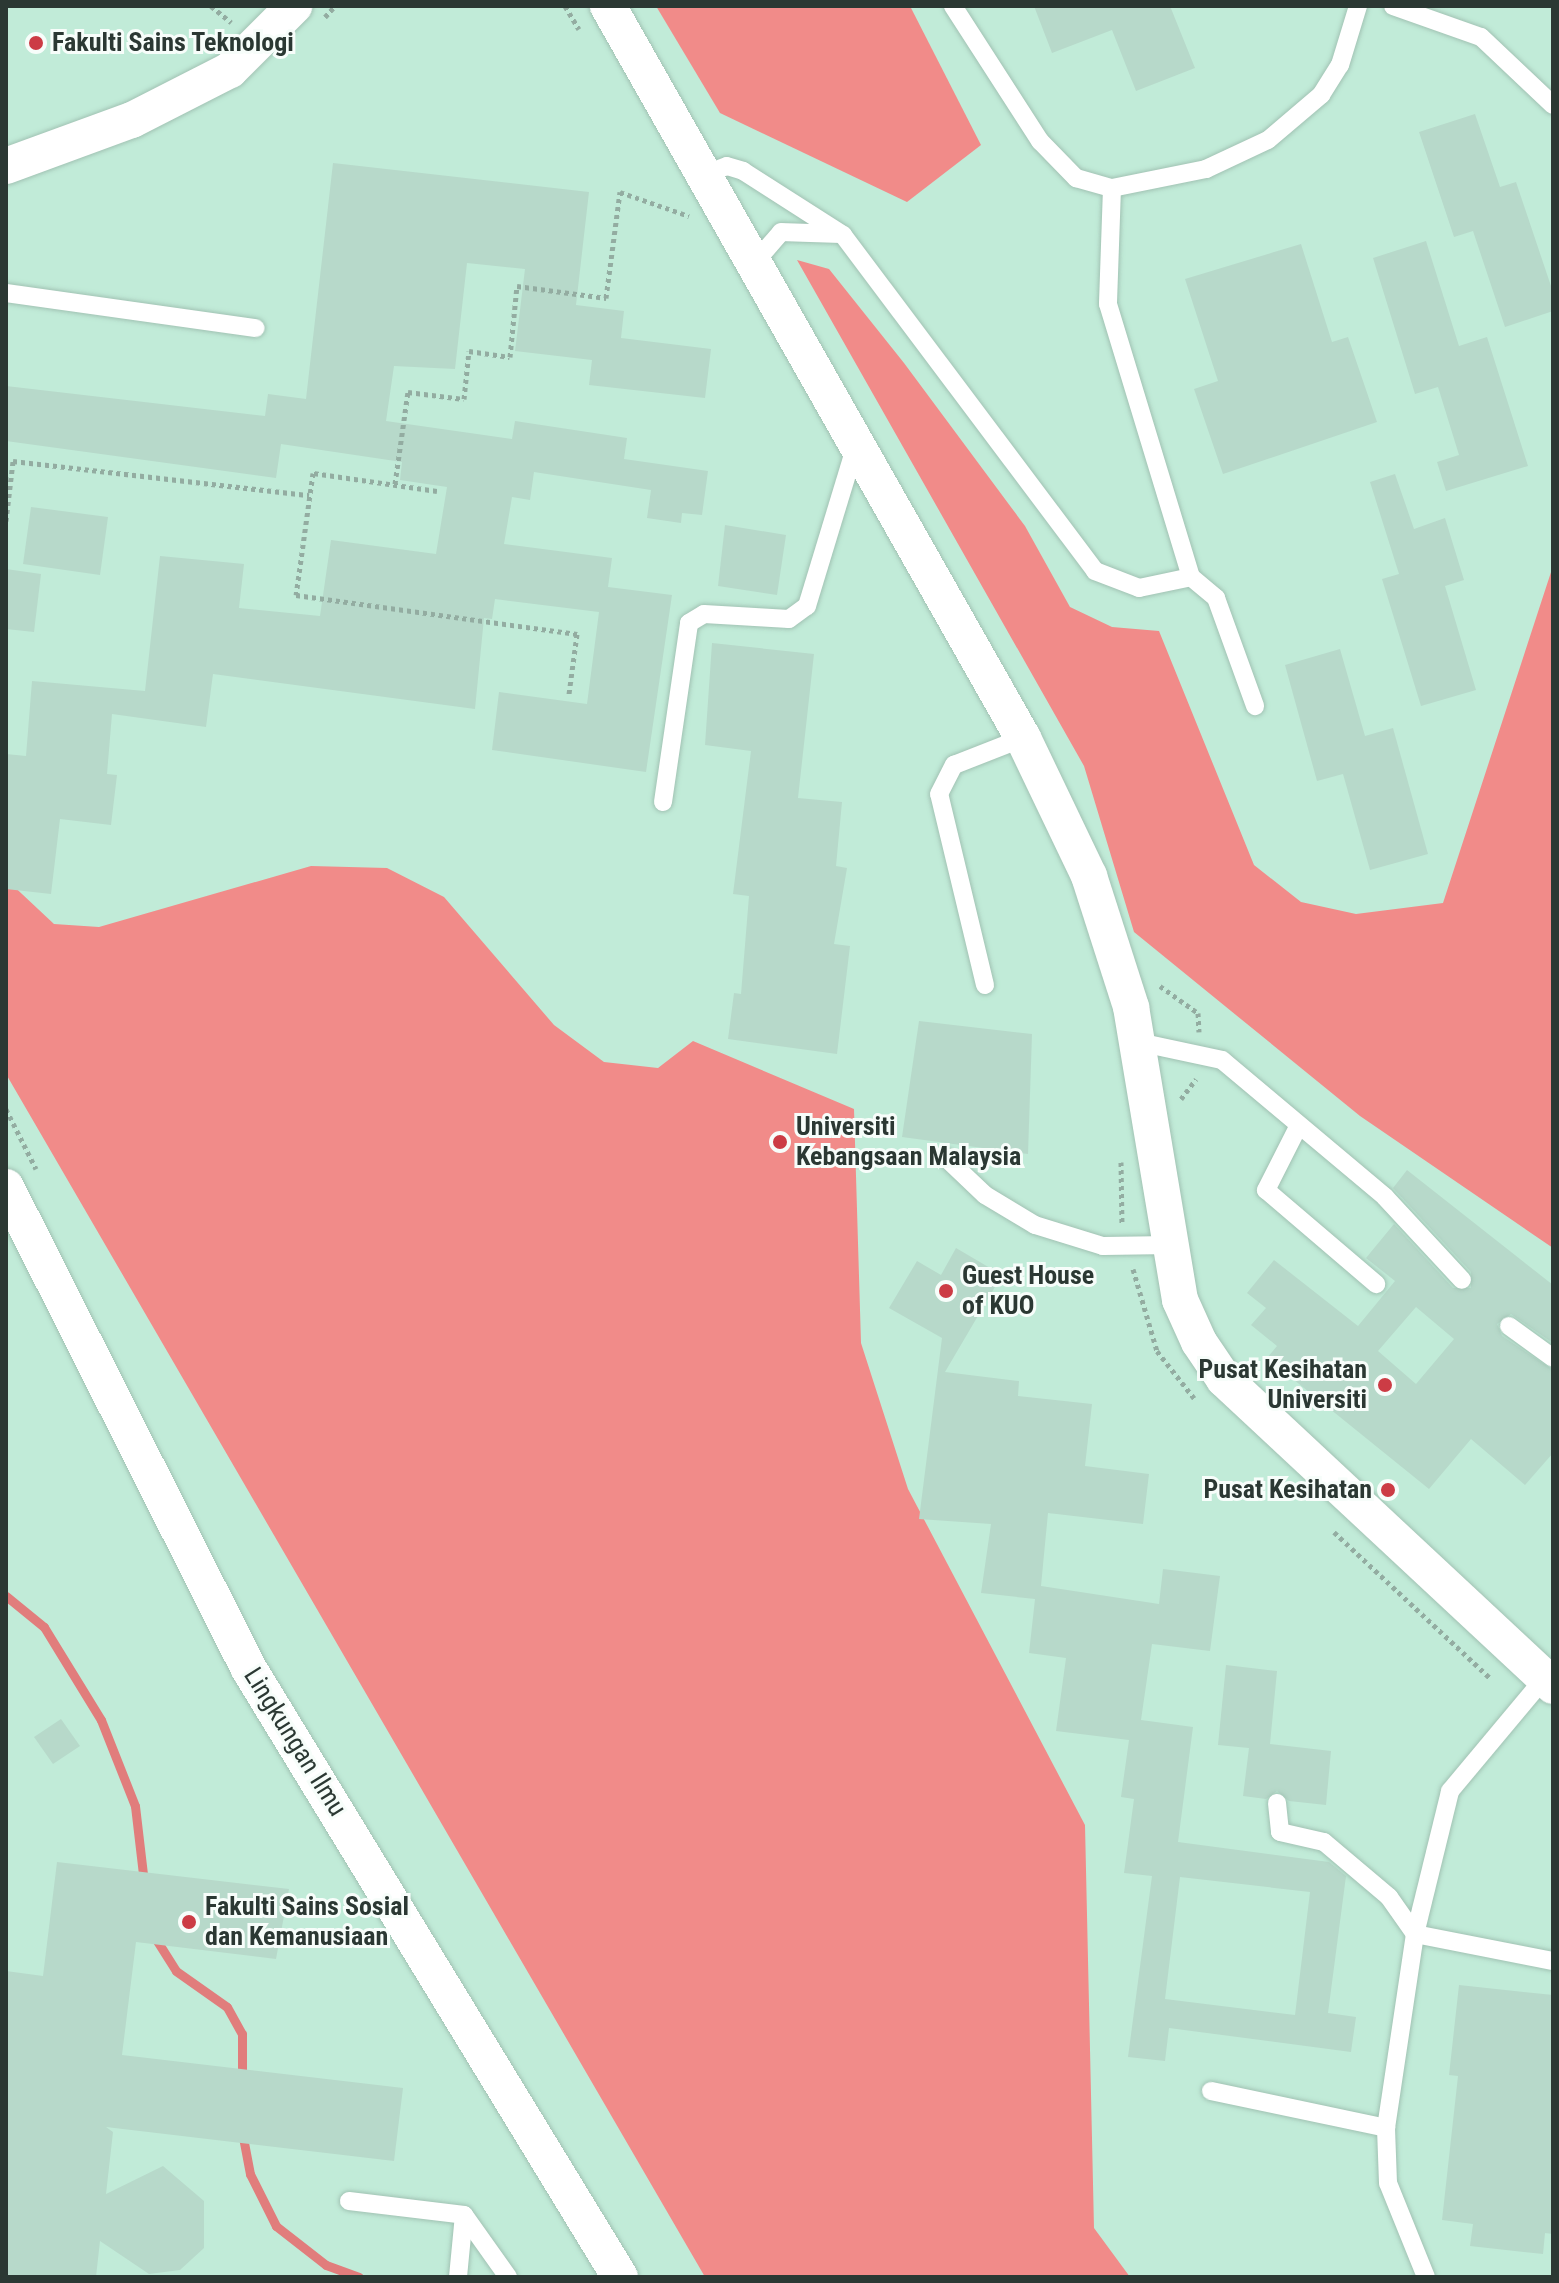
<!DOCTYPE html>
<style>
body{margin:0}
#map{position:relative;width:1559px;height:2283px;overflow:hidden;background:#d5f7e8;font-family:"Roboto Condensed",sans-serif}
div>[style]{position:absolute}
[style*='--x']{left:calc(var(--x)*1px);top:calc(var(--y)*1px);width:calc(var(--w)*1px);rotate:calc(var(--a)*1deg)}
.built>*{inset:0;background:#c1ebd8}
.forest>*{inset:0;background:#f18b89}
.stream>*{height:9px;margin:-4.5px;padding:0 4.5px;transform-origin:4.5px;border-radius:4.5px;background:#e17d7c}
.building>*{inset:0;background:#b7d9ca}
.path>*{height:5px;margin-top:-2.5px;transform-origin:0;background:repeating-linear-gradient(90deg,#93aca1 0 4px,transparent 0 8px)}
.roads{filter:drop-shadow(0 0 2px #a1c2b3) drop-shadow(0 0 2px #a1c2b3)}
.service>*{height:18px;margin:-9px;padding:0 9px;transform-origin:9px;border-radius:9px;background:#fff}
.minor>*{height:36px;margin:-18px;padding:0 18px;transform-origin:18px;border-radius:18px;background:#fff}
.dots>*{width:22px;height:22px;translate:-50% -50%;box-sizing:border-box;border:4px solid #f7fdfa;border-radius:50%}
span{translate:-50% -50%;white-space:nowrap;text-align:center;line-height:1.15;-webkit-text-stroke:6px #f7fdfa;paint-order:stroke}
.poi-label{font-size:26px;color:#2b3833;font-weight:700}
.left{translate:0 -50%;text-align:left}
.right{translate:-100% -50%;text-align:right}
.street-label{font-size:26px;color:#2b3833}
.frame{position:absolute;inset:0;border:8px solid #2b3833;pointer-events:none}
</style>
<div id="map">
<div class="built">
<i style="clip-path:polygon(6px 6px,1553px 6px,1553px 2277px,6px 2277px)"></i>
</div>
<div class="forest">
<i style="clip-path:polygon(656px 6px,910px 6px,981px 145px,907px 202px,720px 113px)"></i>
<i style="clip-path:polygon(797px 260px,829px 269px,904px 363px,1025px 526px,1070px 607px,1112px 627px,1159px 631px,1254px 865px,1301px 902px,1356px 914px,1443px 903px,1553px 566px,1553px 1248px,1360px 1116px,1134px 932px,1084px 766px)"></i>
<i style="clip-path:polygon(311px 866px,387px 868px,444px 897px,554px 1025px,604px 1062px,658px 1068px,693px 1041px,854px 1109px,861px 1343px,908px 1489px,1085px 1825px,1094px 2228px,1130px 2277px,705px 2277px,6px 1074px,6px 879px,54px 924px,99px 927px)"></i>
</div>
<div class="stream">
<i style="--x:6;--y:1596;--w:49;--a:39.2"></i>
<i style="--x:44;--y:1627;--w:109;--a:58.5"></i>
<i style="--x:101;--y:1720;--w:92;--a:68.4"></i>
<i style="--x:135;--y:1806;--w:78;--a:83.3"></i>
<i style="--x:154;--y:1936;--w:41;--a:57.8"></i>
<i style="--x:176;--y:1971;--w:62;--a:35.2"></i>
<i style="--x:227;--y:2007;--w:31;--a:61"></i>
<i style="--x:242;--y:2034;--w:47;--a:90"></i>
<i style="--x:242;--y:2132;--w:43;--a:79.2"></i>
<i style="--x:250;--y:2174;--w:58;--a:63.4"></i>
<i style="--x:276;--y:2226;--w:63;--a:38"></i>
<i style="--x:326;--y:2265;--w:35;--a:20"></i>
</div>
<div class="building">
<i style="clip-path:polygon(1034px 6px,1170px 6px,1195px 68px,1136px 91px,1112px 30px,1052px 53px)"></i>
<i style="clip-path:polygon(1475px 114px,1500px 187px,1516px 182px,1553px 292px,1553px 311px,1505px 327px,1473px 231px,1454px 237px,1419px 132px)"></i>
<i style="clip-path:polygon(333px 163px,589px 192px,576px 305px,624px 311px,621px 338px,711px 349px,705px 398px,589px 385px,592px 360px,515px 351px,525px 269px,467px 263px,455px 369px,394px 366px,386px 421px,512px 439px,515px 421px,627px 438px,624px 459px,708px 471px,702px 515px,682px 513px,681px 523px,647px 518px,651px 490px,534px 472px,530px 500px,512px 497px,504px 544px,612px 558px,608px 587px,672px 595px,646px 772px,492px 750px,499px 692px,587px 704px,599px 612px,495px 599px,492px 619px,484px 618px,475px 709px,213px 674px,206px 727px,112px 714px,107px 774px,117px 775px,111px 825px,60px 819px,51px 894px,6px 889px,6px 754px,26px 756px,32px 681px,145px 691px,160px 556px,244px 564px,239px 608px,320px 616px,331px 540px,436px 554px,447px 487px,400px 480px,402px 462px,281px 444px,276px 478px,6px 441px,6px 386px,265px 416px,268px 394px,306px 399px)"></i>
<i style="clip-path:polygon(1426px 241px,1459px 346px,1487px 337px,1528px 466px,1446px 491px,1437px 462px,1459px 455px,1438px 387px,1415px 394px,1373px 258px)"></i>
<i style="clip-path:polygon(1301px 244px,1332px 342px,1348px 337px,1377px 422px,1223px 474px,1194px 389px,1218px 381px,1185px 279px)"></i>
<i style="clip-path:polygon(1395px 474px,1414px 529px,1445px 518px,1464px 580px,1445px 586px,1476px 690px,1421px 706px,1382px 579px,1399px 574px,1370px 482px)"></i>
<i style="clip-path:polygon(31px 507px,108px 517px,100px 575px,23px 564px)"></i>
<i style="clip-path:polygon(725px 525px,786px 535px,777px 595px,718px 586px)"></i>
<i style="clip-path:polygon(6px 569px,41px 574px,34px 632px,6px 629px)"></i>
<i style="clip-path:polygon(712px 643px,814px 654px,798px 798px,842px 802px,836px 866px,847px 868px,834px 944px,850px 946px,837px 1054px,728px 1039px,734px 993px,741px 994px,749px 896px,733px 894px,751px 751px,705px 745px)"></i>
<i style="clip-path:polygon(1340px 649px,1365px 736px,1393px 728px,1428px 854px,1370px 870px,1343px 774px,1317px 781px,1285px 665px)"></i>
<i style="clip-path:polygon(919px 1021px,1032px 1034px,1028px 1154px,902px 1137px)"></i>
<i style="clip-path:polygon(evenodd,1407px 1170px,1553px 1285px,1553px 1343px,1511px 1314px,1497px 1324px,1502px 1336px,1553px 1370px,1553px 1453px,1525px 1485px,1471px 1439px,1429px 1489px,1267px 1358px,1277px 1346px,1251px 1325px,1266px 1308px,1247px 1293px,1274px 1260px,1358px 1326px,1395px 1281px,1366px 1258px,1394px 1224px,1453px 1288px,1471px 1288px,1471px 1272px,1393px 1188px,1407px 1170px,1416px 1307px,1454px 1339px,1416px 1384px,1378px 1351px,1416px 1307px)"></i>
<i style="clip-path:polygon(evenodd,956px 1248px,1002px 1275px,945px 1372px,1019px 1381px,1018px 1396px,1092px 1404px,1085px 1466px,1149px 1474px,1143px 1524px,1048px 1513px,1041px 1586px,1159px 1604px,1163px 1569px,1220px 1576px,1210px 1651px,1152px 1644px,1141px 1720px,1193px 1727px,1178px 1842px,1329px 1862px,1346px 1876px,1328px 2013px,1356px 2017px,1351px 2052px,1169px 2028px,1165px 2061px,1128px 2057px,1152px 1876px,1124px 1873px,1134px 1799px,1121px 1797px,1129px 1740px,1056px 1731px,1066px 1658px,1029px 1653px,1035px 1599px,981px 1593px,991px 1524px,919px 1519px,942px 1338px,889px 1308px,917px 1261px,941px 1275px,956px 1248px,1180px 1877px,1310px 1892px,1295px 2015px,1165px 1999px,1180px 1877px)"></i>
<i style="clip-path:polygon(1226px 1665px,1277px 1671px,1270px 1744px,1331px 1751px,1326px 1805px,1289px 1801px,1277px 1791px,1266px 1799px,1243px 1796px,1249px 1748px,1218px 1745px)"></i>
<i style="clip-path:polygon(61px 1719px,80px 1746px,53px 1764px,34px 1737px)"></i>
<i style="clip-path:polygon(57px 1862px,289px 1889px,276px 1959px,136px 1942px,122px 2055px,403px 2088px,394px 2161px,106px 2127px,113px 2132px,106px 2194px,163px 2166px,204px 2201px,204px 2248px,180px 2270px,149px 2274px,100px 2241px,96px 2277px,6px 2277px,6px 1971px,43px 1976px)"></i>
<i style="clip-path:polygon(1459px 1985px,1553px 1995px,1553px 2234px,1545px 2233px,1543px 2254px,1470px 2246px,1473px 2224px,1442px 2220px,1458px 2076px,1449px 2075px)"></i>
</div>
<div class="path">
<i style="--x:211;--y:6;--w:26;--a:39"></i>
<i style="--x:565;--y:6;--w:27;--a:59"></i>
<i style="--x:325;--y:17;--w:15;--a:-48"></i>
<i style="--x:395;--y:484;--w:93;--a:-82"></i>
<i style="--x:408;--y:392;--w:56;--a:7.1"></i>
<i style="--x:464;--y:399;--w:48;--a:-84.1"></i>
<i style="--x:469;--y:351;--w:41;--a:8.3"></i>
<i style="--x:510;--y:357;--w:71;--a:-84.4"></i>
<i style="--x:517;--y:286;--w:90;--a:7.7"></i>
<i style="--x:606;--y:298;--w:107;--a:-82.5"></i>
<i style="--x:620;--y:192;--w:73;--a:19.2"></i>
<i style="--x:437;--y:491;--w:125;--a:-171.7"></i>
<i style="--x:313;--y:473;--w:123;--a:97.9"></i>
<i style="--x:296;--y:595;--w:284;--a:7.9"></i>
<i style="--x:577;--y:634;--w:61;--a:97.6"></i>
<i style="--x:6;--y:521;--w:60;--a:-83.3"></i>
<i style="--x:13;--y:461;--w:298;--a:6.6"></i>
<i style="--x:1160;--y:986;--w:47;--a:35.4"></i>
<i style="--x:1198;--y:1013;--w:19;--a:87"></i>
<i style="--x:1181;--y:1099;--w:25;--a:-53"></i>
<i style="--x:6;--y:1109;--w:67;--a:63.4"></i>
<i style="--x:1121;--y:1162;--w:62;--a:89.1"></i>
<i style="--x:1133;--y:1269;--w:85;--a:73.7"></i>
<i style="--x:1157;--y:1351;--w:60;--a:51.8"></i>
<i style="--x:1334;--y:1532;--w:215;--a:43.1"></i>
</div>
<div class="roads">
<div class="service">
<i style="--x:953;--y:6;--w:161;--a:57.2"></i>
<i style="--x:1040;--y:141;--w:52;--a:45.8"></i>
<i style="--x:1076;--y:178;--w:37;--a:16"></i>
<i style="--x:1112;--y:188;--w:96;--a:-11.4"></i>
<i style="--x:1206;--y:169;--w:68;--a:-25.1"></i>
<i style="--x:1268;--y:140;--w:70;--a:-40.3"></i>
<i style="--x:1321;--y:95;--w:36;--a:-58"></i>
<i style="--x:1340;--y:65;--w:62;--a:-73"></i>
<i style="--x:1393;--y:6;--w:93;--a:19.4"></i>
<i style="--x:1481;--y:37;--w:99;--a:43.4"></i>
<i style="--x:706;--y:174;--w:22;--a:-21"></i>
<i style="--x:727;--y:166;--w:17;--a:17"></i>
<i style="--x:743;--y:171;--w:119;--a:32.6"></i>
<i style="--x:843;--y:235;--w:420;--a:53.1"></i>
<i style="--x:1095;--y:571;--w:47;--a:21.1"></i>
<i style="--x:1139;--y:588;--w:53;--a:-11.9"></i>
<i style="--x:1112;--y:188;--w:116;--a:92"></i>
<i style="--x:1108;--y:304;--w:285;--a:73.1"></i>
<i style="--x:1191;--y:577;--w:33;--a:40"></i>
<i style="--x:1216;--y:598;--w:115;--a:70.1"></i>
<i style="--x:756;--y:261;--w:38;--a:-49"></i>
<i style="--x:781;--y:232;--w:59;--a:1.9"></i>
<i style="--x:6;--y:293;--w:252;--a:8"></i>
<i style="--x:663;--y:802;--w:181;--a:-81.7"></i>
<i style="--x:689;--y:623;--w:17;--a:-31"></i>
<i style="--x:704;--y:614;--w:85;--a:3.4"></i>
<i style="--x:789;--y:619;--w:22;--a:-36"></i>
<i style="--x:807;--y:606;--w:165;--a:-73.1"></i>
<i style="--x:985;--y:985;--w:196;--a:-103.5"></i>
<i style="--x:939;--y:794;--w:33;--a:-63"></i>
<i style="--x:954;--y:765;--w:74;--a:-21.4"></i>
<i style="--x:1138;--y:1042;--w:86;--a:12.1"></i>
<i style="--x:1222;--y:1060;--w:213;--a:40"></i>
<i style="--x:1385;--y:1197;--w:113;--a:47.1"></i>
<i style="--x:1298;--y:1127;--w:71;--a:116.9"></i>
<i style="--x:1266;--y:1190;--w:145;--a:40.5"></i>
<i style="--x:945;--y:1157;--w:55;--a:43.5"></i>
<i style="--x:985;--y:1195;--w:58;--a:31"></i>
<i style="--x:1035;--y:1225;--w:71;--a:17.2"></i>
<i style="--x:1103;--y:1246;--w:68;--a:-0.8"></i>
<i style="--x:1509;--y:1326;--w:54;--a:36"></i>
<i style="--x:1277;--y:1803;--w:29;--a:84"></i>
<i style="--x:1280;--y:1832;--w:45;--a:12.8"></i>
<i style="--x:1324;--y:1842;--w:85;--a:40.2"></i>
<i style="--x:1389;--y:1897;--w:45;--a:54.9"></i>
<i style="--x:1415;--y:1934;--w:141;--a:11.1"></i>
<i style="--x:1211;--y:2091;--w:179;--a:11.9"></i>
<i style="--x:349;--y:2201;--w:116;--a:6.9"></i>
<i style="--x:464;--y:2215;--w:76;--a:54.6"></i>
<i style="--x:458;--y:2277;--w:62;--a:-84.5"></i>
<i style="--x:1426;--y:2277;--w:101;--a:-112"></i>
<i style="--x:1388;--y:2183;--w:55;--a:-92.1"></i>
<i style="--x:1386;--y:2128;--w:196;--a:-81.5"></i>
<i style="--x:1415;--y:1934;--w:147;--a:-76.2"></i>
<i style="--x:1450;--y:1791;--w:153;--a:-50.1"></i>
</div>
<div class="minor">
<i style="--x:608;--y:6;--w:841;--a:60.45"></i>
<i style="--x:1023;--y:738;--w:153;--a:64.4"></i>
<i style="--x:1089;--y:876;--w:138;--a:72.2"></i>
<i style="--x:1131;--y:1007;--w:297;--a:80.5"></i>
<i style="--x:1180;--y:1300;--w:46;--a:65.7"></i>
<i style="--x:1199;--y:1342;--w:45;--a:56"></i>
<i style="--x:1224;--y:1379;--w:450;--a:43"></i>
<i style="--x:6;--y:166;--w:134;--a:-20.1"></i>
<i style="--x:132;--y:120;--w:110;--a:-27"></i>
<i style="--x:230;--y:70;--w:91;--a:-45"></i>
<i style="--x:6;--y:1187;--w:540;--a:63.25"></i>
<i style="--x:249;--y:1669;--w:712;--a:58.61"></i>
</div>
</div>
<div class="dots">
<i style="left:36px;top:43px;background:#cc3c45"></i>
<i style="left:780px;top:1142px;background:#cc3c45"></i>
<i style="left:946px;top:1291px;background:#cc3c45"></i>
<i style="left:1385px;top:1385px;background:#cc3c45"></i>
<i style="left:1388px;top:1490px;background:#cc3c45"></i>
<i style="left:189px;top:1922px;background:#cc3c45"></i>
</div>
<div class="poi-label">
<span class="left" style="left:52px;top:43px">Fakulti Sains Teknologi</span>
<span class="left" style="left:796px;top:1142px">Universiti<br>Kebangsaan Malaysia</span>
<span class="left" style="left:962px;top:1291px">Guest House<br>of KUO</span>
<span class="right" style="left:1367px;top:1385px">Pusat Kesihatan<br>Universiti</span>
<span class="right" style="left:1372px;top:1490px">Pusat Kesihatan</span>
<span class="left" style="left:205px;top:1922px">Fakulti Sains Sosial<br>dan Kemanusiaan</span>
</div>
<div class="street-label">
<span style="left:295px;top:1742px;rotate:58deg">Lingkungan Ilmu</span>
</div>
<div class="frame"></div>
</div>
